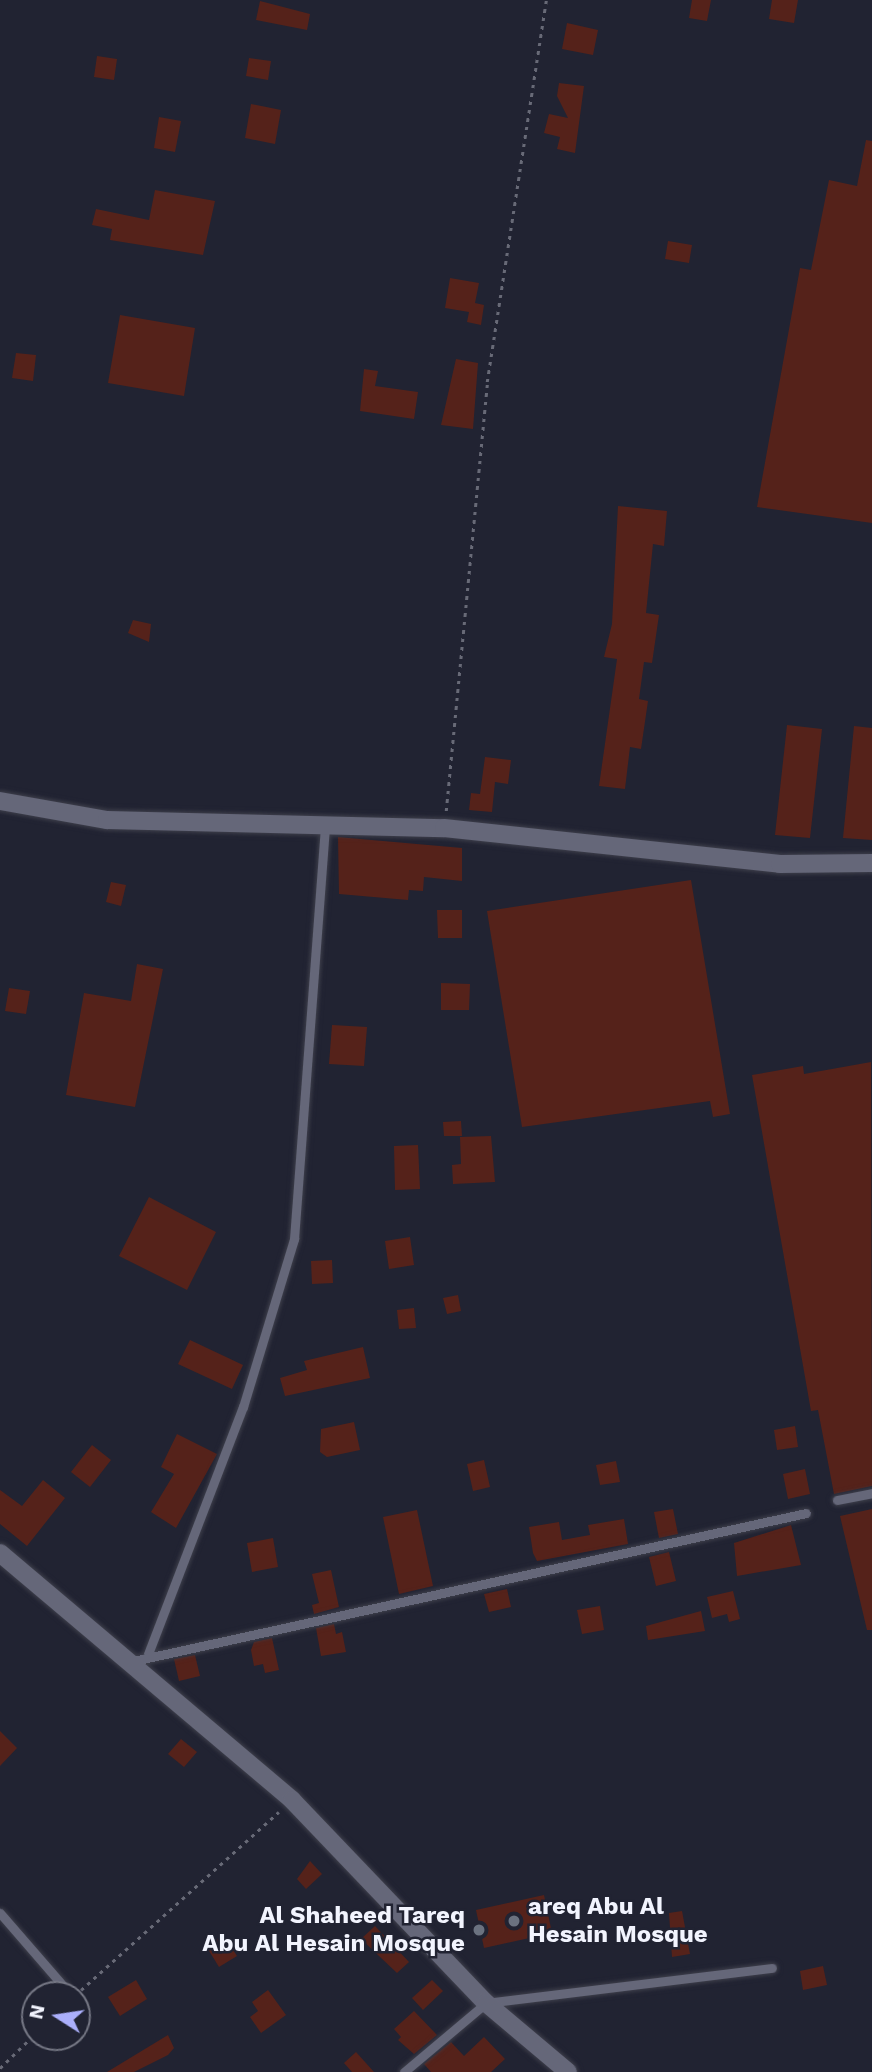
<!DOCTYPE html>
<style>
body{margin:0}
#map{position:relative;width:872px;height:2072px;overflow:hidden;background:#212332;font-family:"Work Sans",sans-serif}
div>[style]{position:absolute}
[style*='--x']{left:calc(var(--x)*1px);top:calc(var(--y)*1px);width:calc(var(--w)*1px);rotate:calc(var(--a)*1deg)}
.building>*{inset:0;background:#55221a}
.path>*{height:2.5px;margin-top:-1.25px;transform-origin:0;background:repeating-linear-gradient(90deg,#686a77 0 3.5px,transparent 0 8.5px)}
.roads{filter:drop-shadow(0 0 2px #3e3f4b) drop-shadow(0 0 2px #3e3f4b)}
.service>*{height:9px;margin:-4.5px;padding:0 4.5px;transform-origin:4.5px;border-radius:4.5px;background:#656779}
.minor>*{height:18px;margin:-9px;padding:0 9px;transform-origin:9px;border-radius:9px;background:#656779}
.dots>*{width:19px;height:19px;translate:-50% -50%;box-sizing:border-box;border:4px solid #212332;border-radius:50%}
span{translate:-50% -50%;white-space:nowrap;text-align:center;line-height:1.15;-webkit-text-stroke:5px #212332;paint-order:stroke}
.poi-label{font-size:24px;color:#f2f4fe;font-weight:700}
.left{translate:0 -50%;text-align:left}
.right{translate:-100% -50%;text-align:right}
.north{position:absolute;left:21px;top:1981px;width:70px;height:70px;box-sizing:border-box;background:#212332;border:2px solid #757784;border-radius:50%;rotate:282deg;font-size:19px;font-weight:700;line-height:28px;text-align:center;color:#f2f4fe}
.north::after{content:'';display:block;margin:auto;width:24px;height:32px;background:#abaffb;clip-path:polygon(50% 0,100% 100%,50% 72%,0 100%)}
</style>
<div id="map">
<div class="building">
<i style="clip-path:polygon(692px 0,711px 0,707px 21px,689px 18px)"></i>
<i style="clip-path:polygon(772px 0,798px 0,794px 23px,769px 19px)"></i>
<i style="clip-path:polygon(260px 1px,310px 14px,307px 30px,256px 20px)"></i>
<i style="clip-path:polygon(567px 23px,598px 30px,593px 55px,562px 49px)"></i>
<i style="clip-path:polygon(97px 56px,117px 59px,114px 80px,94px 77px)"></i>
<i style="clip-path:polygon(249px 58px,271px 61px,268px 80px,246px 76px)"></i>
<i style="clip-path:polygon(559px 83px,584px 86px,575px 153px,557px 149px,560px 137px,544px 133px,549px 114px,568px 118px,557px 96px)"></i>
<i style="clip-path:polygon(251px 104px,281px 110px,275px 144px,245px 138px)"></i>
<i style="clip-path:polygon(159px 117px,181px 121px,175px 152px,154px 148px)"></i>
<i style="clip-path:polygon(866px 140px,872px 141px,872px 523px,757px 507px,800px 268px,811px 270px,829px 180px,857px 186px)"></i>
<i style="clip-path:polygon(155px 190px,215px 201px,203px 255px,110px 240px,112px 229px,92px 225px,96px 209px,149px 220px)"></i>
<i style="clip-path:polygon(668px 241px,692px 245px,689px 263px,665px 259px)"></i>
<i style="clip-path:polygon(450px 278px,479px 283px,475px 303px,484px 305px,481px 325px,467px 322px,469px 312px,445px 308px)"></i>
<i style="clip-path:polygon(120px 315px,195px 328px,184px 396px,108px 383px)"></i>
<i style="clip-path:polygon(16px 353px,36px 355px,33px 381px,12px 378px)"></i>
<i style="clip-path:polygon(456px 359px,478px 363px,473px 429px,441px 425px)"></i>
<i style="clip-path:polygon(364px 369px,378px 371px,375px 386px,418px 392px,414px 419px,360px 411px)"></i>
<i style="clip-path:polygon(618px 506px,667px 511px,664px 546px,653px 544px,646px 613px,659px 615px,652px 663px,644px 662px,639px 699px,648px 701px,641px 749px,630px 747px,625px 789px,599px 786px,617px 659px,604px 657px,612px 624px)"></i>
<i style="clip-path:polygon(133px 620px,151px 624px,149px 642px,128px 633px)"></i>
<i style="clip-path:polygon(787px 725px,822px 729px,810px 838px,775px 835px)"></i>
<i style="clip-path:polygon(854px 726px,872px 728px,872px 840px,843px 838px)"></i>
<i style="clip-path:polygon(485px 757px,511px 760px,508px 784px,495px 782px,492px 812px,469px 810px,471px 793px,480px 794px)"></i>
<i style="clip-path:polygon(338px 837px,462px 848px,462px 881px,424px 877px,423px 891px,409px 890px,408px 900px,339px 894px)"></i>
<i style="clip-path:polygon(691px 880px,730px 1114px,713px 1117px,710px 1101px,522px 1127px,487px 911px)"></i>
<i style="clip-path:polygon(111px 882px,126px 885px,121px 906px,106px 902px)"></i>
<i style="clip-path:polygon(437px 910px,462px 910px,462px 938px,438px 938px)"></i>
<i style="clip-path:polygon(137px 964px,163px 969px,135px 1107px,66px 1095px,84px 993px,131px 1001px)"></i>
<i style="clip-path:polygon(441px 983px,470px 984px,469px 1010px,441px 1010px)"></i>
<i style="clip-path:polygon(9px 988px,30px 991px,26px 1014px,5px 1011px)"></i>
<i style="clip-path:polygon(332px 1025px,367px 1027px,364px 1066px,329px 1064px)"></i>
<i style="clip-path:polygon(871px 1062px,872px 1486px,834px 1494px,818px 1410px,811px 1411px,752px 1075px,803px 1066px,804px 1074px)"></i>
<i style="clip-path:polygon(461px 1121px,462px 1136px,444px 1136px,443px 1122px)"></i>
<i style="clip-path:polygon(491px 1136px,495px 1182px,453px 1184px,452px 1165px,461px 1164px,460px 1137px)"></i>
<i style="clip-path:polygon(418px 1145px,420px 1189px,395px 1190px,394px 1146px)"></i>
<i style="clip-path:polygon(149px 1197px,216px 1232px,187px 1290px,119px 1256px)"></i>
<i style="clip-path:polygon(410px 1237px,414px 1265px,389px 1269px,385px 1241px)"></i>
<i style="clip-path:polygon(332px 1260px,333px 1283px,312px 1284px,311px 1261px)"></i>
<i style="clip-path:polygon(458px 1295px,461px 1311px,447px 1314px,443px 1298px)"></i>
<i style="clip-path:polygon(414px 1308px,416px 1328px,399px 1329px,397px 1310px)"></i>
<i style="clip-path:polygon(190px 1340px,243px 1365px,232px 1389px,178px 1364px)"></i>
<i style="clip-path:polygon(363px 1347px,370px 1378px,285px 1396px,280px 1378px,307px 1370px,304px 1361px)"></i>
<i style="clip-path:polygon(354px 1422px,360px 1450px,327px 1457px,320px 1452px,321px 1429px)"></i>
<i style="clip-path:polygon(795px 1426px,798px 1447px,777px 1450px,774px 1430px)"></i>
<i style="clip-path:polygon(177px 1434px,217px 1454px,176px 1528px,151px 1512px,174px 1474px,161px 1467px)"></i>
<i style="clip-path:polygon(92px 1445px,111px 1460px,90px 1487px,71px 1472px)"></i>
<i style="clip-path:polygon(484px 1460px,490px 1487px,473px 1491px,467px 1464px)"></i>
<i style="clip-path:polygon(616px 1461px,620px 1482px,600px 1485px,596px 1465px)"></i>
<i style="clip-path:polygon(805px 1469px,810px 1494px,788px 1499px,783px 1474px)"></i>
<i style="clip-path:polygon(43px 1480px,65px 1498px,27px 1546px,0 1524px,0 1490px,22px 1506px)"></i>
<i style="clip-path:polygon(673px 1509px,678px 1534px,659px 1538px,654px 1512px)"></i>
<i style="clip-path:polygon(872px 1509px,872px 1630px,867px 1630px,840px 1516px)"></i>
<i style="clip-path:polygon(417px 1510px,433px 1586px,399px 1594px,383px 1517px)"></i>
<i style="clip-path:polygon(624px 1519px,628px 1544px,537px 1561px,533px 1553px,529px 1527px,559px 1522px,562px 1540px,590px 1535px,588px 1525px)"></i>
<i style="clip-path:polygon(791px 1525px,801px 1565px,737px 1576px,734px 1543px)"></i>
<i style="clip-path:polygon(273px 1538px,278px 1567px,252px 1572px,247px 1543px)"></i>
<i style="clip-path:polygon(669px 1552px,676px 1581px,656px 1586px,649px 1557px)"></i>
<i style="clip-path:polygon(331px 1570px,339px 1607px,314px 1614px,312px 1605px,319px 1603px,312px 1574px)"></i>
<i style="clip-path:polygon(507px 1589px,511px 1607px,489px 1612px,484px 1594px)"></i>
<i style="clip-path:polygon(733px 1591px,740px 1619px,729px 1622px,727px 1614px,712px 1618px,707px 1597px)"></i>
<i style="clip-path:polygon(600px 1606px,604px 1630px,582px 1634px,577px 1610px)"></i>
<i style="clip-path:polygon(701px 1611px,705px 1631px,648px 1640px,646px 1626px)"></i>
<i style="clip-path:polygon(334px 1624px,336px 1634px,342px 1632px,346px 1652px,321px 1656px,316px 1628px)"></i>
<i style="clip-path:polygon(272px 1638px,279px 1670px,265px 1673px,263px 1664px,254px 1666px,251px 1650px,254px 1642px)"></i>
<i style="clip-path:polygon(195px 1655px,200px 1676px,179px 1681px,174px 1659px)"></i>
<i style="clip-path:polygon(0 1731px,17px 1748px,0 1766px)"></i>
<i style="clip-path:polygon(181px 1739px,197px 1752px,184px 1767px,168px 1754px)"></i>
<i style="clip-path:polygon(310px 1861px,322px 1874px,306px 1889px,297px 1879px)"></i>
<i style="clip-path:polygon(544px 1895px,552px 1933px,484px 1948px,476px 1910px)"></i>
<i style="clip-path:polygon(682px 1911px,690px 1954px,672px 1957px,669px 1913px)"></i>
<i style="clip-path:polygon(375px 1926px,409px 1962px,397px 1973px,361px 1939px)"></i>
<i style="clip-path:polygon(224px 1935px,237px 1956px,219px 1967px,206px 1946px)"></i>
<i style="clip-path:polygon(823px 1966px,827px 1985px,803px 1990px,800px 1971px)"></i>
<i style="clip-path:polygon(136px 1980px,147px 1999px,120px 2016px,108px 1997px)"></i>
<i style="clip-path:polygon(432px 1980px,443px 1991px,423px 2010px,412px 1998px)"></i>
<i style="clip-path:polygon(268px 1990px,286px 2015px,261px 2033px,250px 2017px,258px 2011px,252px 2002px)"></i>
<i style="clip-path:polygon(414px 2011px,437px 2035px,414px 2054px,398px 2040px,401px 2037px,394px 2029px)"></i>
<i style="clip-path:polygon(168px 2035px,174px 2048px,168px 2055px,134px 2072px,107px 2072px)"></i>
<i style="clip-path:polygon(484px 2037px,505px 2059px,491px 2072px,431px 2072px,424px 2064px,451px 2042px,464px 2056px)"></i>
<i style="clip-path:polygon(356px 2052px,374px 2072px,352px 2072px,344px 2063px)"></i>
</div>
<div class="path">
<i style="--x:446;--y:811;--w:431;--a:-84.5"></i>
<i style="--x:487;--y:382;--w:387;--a:-81.2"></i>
<i style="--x:81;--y:1990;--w:266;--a:-42"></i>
<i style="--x:0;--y:2068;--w:49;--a:-44.2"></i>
</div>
<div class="roads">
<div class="service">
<i style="--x:837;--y:1500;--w:36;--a:-11"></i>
<i style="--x:148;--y:1654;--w:265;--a:-69"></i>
<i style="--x:243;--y:1407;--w:176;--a:-73.1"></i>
<i style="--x:294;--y:1239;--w:416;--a:-85.7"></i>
<i style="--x:129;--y:1662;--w:693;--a:-12.41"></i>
<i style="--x:0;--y:1913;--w:108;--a:49.1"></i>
<i style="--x:404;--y:2072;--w:107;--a:-40.1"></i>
<i style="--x:486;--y:2003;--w:288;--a:-7"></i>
</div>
<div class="minor">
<i style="--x:0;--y:801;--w:109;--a:10.1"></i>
<i style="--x:107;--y:820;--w:337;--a:1.4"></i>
<i style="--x:444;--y:828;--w:338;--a:6.1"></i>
<i style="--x:780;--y:864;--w:92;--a:-0.6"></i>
<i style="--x:0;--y:1553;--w:382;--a:40.2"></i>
<i style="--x:292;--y:1800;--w:281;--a:46.3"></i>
<i style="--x:486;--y:2003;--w:107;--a:40.1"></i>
</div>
</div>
<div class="dots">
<i style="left:514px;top:1921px;background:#6b7280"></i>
<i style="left:479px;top:1930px;background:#6b7280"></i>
</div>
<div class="poi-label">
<span class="left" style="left:528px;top:1921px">areq Abu Al<br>Hesain Mosque</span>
<span class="right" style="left:465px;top:1930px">Al Shaheed Tareq<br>Abu Al Hesain Mosque</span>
</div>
<div class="north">N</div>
</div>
